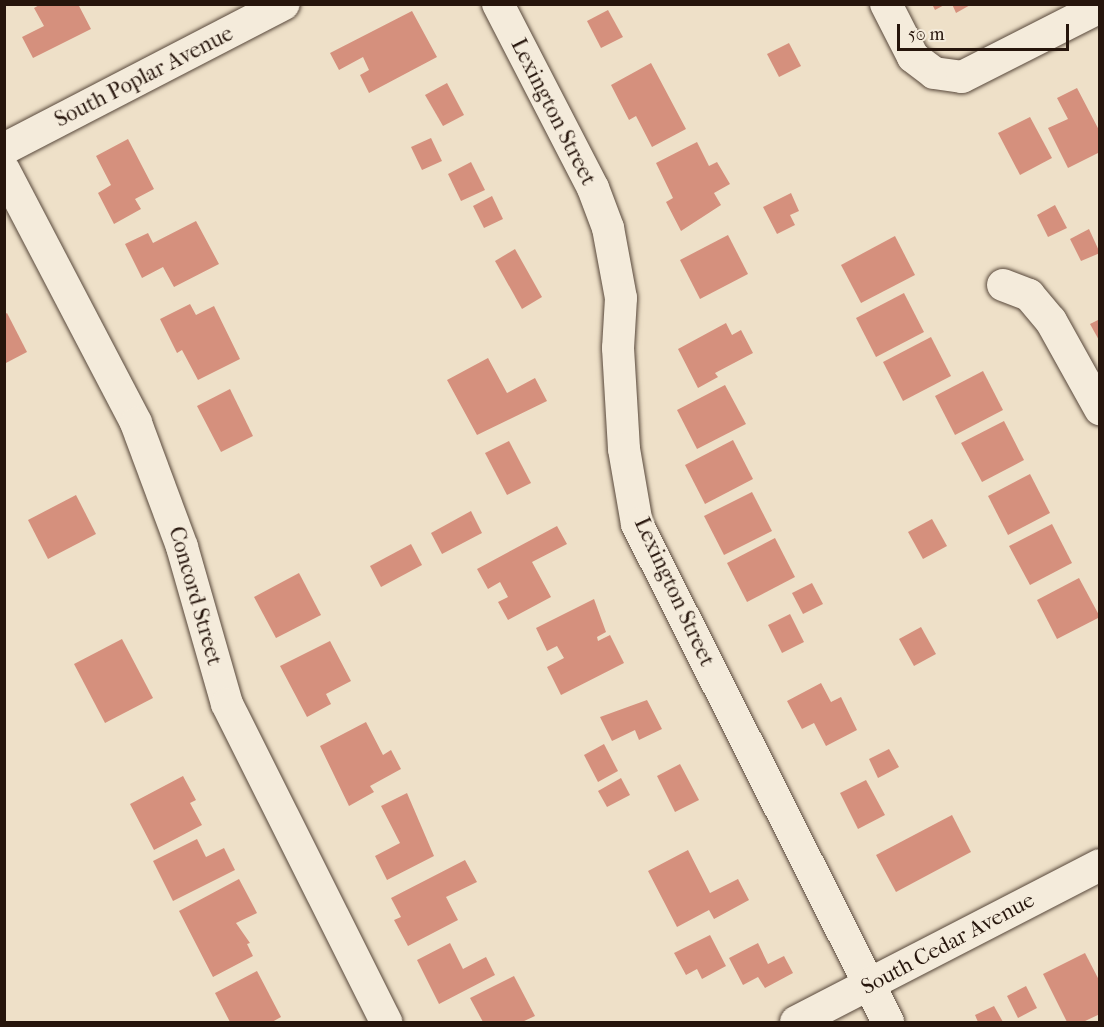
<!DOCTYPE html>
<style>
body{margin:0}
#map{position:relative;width:1104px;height:1027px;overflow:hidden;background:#eee0c8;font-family:"IM FELL French Canon",serif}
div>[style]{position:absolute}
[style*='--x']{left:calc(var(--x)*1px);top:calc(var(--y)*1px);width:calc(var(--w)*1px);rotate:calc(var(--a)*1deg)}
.building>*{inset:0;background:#d5907d}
.roads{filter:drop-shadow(0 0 2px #58483b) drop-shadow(0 0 2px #58483b)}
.minor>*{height:32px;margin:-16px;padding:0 16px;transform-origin:16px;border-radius:16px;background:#f4ebdb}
span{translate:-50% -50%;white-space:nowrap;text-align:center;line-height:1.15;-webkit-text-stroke:5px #f4ebdb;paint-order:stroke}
.street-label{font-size:22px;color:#26150c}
.frame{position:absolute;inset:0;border:6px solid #26150c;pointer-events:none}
.scale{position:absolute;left:897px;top:24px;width:172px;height:27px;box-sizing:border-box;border:3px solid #26150c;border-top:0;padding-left:8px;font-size:18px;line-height:21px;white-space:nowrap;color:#26150c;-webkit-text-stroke:4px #f4ebdb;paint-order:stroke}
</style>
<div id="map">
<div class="building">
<i style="clip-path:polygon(41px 4px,78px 4px,91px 29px,33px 58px,22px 37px,44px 26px,34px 8px)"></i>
<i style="clip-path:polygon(932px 4px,946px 4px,935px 10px)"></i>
<i style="clip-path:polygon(952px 4px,972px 4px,956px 13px)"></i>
<i style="clip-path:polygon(608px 10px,623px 37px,601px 48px,587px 21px)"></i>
<i style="clip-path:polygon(412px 11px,437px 57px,369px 93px,360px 75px,369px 70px,363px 57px,339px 70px,330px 53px)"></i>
<i style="clip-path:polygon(789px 43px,801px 66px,779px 77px,767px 54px)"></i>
<i style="clip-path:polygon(651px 63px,686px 129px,652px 147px,636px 116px,629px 120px,611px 85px)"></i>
<i style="clip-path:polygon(447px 83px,464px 115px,443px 126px,425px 95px)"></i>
<i style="clip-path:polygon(1077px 88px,1100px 132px,1100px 152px,1068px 168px,1048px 128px,1068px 119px,1057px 98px)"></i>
<i style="clip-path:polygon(1030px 117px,1052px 158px,1020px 175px,998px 133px)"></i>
<i style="clip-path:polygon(431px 138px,442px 161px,422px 170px,411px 147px)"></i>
<i style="clip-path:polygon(128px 139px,154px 189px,135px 199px,141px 209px,114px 224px,98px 193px,111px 185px,96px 156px)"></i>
<i style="clip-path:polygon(697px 142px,709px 166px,717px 162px,730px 184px,714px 193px,721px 205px,681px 231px,666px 202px,673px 198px,656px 163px)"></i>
<i style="clip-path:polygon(471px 162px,485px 190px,461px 201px,448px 174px)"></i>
<i style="clip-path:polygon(791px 193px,799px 211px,790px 215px,795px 225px,777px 234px,763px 207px)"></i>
<i style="clip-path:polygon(492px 196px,503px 219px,484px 228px,473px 206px)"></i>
<i style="clip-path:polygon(1055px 205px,1067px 228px,1048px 237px,1037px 215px)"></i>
<i style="clip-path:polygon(196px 221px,219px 264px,174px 287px,163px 267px,142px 278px,125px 244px,148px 233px,153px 243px)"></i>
<i style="clip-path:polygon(1089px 229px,1100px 253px,1081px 261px,1070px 239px)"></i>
<i style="clip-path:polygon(728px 235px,748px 274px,700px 299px,680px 260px)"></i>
<i style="clip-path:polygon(895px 236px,915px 275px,861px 303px,841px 265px)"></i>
<i style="clip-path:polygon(515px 249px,542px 297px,522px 309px,495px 261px)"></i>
<i style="clip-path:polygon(904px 293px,924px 332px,876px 357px,856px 318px)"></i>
<i style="clip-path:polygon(190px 304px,196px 315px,214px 306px,240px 359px,198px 380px,182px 350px,177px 353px,160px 319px)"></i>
<i style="clip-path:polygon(7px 313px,27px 352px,4px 364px,4px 315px)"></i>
<i style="clip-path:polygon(1100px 319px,1100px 342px,1090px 324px)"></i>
<i style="clip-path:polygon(726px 323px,732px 335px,741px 330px,753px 353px,715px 373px,718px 377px,698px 388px,678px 349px)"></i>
<i style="clip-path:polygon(931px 337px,951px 376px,903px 401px,883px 362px)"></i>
<i style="clip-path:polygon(488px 358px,507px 393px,535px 378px,547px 401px,477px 435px,447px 380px)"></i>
<i style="clip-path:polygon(983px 371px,1003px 410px,955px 435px,935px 396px)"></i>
<i style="clip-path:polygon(725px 385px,746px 424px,697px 449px,677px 410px)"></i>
<i style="clip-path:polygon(230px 389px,253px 436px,221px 452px,197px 406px)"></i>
<i style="clip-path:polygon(1004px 421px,1024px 460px,982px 482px,961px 443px)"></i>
<i style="clip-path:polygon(733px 440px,753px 479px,705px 504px,685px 465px)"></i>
<i style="clip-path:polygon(509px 441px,531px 483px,507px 495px,485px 453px)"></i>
<i style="clip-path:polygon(1030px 474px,1050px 513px,1008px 535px,988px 496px)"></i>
<i style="clip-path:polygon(752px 492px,772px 531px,724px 555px,704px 516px)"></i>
<i style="clip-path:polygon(76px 495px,96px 534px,48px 559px,28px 520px)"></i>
<i style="clip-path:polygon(471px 511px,482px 533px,442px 554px,431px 533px)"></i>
<i style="clip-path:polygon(932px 519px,947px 546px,923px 559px,908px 532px)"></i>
<i style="clip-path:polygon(1052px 524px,1072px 563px,1030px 585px,1009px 546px)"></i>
<i style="clip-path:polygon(557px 526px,567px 544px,532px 562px,551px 597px,508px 620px,498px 602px,508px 597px,500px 582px,488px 589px,477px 569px)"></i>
<i style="clip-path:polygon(775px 538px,795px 577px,747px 602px,727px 563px)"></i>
<i style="clip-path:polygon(411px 544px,422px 565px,381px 587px,370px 566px)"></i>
<i style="clip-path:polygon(299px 573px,321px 615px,276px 638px,254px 597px)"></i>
<i style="clip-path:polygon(1079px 578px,1100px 617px,1057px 639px,1037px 600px)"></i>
<i style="clip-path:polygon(812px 583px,823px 604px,803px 614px,792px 593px)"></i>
<i style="clip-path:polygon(594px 599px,606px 632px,597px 637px,598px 641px,610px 635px,624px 663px,561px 695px,547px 667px,564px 658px,557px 646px,547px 651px,536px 628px)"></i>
<i style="clip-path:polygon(790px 614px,804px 642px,782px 653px,768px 625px)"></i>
<i style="clip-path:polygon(921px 627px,936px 654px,914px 666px,899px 639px)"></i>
<i style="clip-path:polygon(122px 639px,153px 698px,105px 723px,74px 664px)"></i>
<i style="clip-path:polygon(330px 641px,351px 681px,326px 694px,331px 704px,307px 717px,280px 666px)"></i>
<i style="clip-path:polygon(821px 683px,831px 702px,841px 697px,857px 730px,826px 746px,814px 723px,802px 729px,787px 701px)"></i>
<i style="clip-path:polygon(647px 700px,662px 729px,639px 740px,635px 730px,612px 741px,600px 717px)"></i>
<i style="clip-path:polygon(366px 722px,383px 755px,391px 750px,401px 769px,370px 786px,374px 792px,349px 806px,320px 746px)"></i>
<i style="clip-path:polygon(604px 744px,618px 771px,598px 782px,584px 755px)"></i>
<i style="clip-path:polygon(889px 749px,899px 767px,878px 778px,869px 759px)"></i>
<i style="clip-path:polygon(680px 764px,699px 800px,675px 812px,657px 776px)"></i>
<i style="clip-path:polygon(183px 776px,196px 800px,190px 803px,202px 825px,154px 850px,130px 804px)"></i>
<i style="clip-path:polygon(621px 778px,630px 795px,607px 807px,598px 791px)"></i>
<i style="clip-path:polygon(866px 780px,885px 815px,858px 829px,840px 793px)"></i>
<i style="clip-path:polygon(407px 793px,434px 856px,387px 880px,375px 856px,400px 843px,381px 806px)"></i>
<i style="clip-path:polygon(952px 815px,971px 852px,896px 892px,876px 855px)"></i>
<i style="clip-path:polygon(197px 839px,206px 857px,224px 848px,235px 870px,173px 901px,153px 861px)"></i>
<i style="clip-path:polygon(688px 850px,710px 893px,738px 879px,749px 900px,714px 919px,709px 910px,677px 927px,648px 871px)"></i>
<i style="clip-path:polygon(465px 860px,477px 882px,446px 897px,458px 920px,408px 946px,394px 920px,401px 917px,391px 898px)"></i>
<i style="clip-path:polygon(239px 879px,257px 913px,236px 923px,250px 943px,247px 944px,253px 956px,213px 977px,179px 911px)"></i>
<i style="clip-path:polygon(710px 935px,726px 966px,702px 979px,697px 969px,686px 975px,674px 953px)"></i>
<i style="clip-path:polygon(450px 943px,463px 969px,486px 957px,495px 975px,439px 1004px,417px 960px)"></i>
<i style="clip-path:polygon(758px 943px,768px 964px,784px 956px,793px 973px,765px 988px,758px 977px,743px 985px,729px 958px)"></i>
<i style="clip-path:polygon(1085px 953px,1100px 982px,1100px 1014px,1083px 1022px,1067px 1022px,1043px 974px)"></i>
<i style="clip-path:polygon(257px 971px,281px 1017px,272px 1022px,230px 1022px,215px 993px)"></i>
<i style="clip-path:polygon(514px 976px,535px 1016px,522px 1022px,483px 1022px,470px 998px)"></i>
<i style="clip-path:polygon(1026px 986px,1037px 1008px,1018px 1018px,1007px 996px)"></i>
<i style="clip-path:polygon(994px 1006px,1003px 1022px,978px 1022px,975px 1015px)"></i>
</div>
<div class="roads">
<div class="minor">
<i style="--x:498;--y:4;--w:207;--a:62.7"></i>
<i style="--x:593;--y:188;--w:43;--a:69.4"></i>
<i style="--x:608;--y:228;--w:71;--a:79.5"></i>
<i style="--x:621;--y:298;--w:50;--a:93.4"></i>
<i style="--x:618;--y:348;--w:101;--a:86.6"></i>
<i style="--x:624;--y:449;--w:76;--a:80.2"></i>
<i style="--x:637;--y:524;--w:558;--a:63.25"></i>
<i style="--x:886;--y:4;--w:59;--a:63"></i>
<i style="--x:913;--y:57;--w:26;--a:37"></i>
<i style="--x:934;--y:73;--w:28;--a:8"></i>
<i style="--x:962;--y:77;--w:155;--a:-26.9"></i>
<i style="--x:4;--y:149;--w:315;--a:-27.4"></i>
<i style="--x:4;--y:170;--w:285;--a:62.4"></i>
<i style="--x:136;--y:423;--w:132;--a:69.6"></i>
<i style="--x:182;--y:547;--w:163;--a:74"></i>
<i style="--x:227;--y:704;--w:356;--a:63.4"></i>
<i style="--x:1003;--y:285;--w:28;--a:21"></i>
<i style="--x:1029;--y:295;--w:34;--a:50"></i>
<i style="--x:1051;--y:321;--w:101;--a:60.9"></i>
<i style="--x:796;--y:1022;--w:342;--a:-27.3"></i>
</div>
</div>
<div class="street-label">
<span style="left:144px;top:77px;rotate:-27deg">South Poplar Avenue</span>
<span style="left:553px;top:112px;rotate:63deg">Lexington Street</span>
<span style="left:674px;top:592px;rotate:65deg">Lexington Street</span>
<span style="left:195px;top:596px;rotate:74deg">Concord Street</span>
<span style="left:948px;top:944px;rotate:-28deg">South Cedar Avenue</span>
</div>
<div class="frame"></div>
<div class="scale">50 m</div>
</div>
